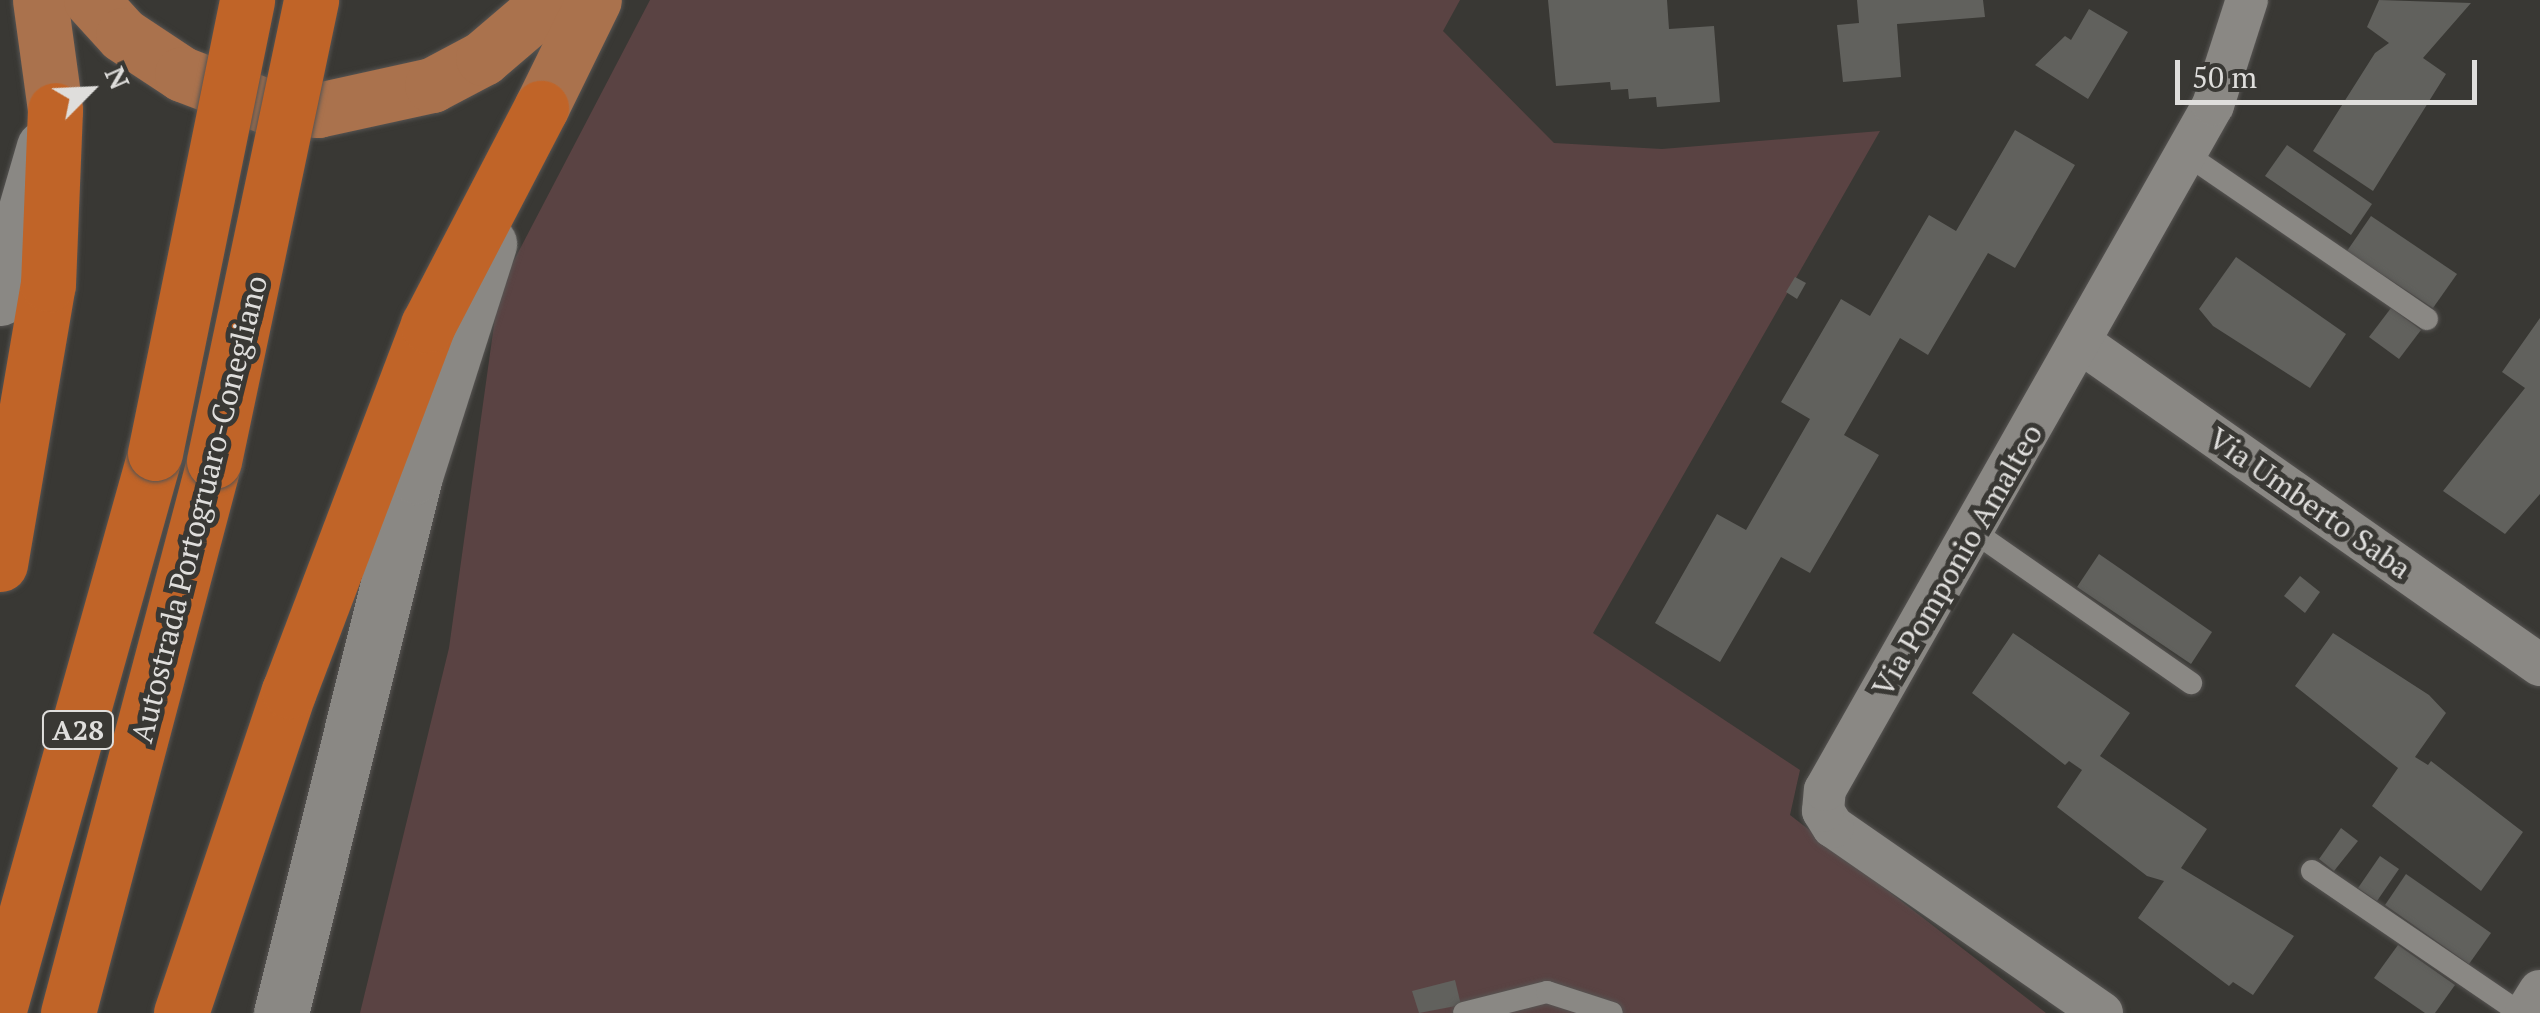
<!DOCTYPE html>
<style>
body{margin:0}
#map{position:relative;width:2540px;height:1013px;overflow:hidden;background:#393834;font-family:"PT Serif",serif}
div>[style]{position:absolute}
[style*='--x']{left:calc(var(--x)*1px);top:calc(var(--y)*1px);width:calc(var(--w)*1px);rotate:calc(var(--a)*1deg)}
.green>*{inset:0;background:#5a4343}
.building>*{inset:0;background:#61615d}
.roads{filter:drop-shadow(0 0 2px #565452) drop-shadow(0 0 2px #565452)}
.lane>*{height:22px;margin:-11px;padding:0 11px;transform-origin:11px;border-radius:11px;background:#8a8884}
.street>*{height:42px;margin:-21px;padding:0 21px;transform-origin:21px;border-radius:21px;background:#8a8884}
.secondary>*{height:55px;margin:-27.5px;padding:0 27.5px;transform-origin:27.5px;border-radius:27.5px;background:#8a8884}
.primary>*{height:55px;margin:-27.5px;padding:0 27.5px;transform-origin:27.5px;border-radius:27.5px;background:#aa724d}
.highway>*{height:55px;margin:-27.5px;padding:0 27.5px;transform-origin:27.5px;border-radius:27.5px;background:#c06428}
.bridges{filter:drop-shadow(0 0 2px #565452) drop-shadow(0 0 2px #565452)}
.highway-bridge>*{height:55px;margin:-27.5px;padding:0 27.5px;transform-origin:27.5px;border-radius:27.5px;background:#c06428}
span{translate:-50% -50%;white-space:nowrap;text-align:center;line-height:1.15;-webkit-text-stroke:10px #393834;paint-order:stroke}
.shield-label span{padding:2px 8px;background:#393834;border:2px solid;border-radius:8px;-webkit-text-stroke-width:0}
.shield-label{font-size:28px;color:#dfdedc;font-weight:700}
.street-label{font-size:30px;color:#dfdedc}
.north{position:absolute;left:40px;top:40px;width:100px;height:100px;-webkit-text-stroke:8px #393834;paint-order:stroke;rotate:66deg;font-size:28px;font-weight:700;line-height:40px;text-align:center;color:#dfdedc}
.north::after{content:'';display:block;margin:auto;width:35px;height:45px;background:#dfdedc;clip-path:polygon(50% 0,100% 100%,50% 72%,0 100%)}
.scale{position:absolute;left:2175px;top:60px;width:302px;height:45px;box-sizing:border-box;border:5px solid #dfdedc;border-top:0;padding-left:12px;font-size:30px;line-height:35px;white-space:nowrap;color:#dfdedc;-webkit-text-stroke:8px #393834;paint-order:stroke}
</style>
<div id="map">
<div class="green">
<i style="clip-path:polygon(650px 0,1460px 0,1443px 31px,1554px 143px,1662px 149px,1880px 131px,1593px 633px,1800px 770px,1790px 815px,2046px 1013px,360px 1013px,449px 648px,499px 289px)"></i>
</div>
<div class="building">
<i style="clip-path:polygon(1548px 0,1667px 0,1669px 29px,1714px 26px,1720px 102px,1657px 107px,1656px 97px,1629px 99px,1628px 89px,1611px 90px,1610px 82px,1556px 86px)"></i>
<i style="clip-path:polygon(1857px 0,1983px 0,1985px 17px,1897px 24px,1901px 77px,1843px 82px,1837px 25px,1859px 23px)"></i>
<i style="clip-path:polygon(2379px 0,2471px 3px,2423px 58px,2446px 74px,2373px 191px,2313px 151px,2375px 53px,2389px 43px,2367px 27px)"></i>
<i style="clip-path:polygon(2089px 9px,2128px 32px,2088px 99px,2035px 65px,2065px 36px,2071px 40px)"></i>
<i style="clip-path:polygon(2015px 130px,2075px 165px,2015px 268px,1988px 253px,1928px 355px,1900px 338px,1844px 435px,1879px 455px,1810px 573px,1781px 557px,1720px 662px,1655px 623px,1717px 514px,1746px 530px,1810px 419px,1781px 402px,1841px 299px,1870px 316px,1929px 215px,1956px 231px)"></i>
<i style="clip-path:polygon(2287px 145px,2372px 204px,2351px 235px,2265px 176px)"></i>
<i style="clip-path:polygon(2371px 216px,2457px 274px,2433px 308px,2347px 251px)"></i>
<i style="clip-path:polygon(2236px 257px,2346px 334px,2310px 388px,2213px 326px,2199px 309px)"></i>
<i style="clip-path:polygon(1795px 277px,1806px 283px,1797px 299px,1786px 292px)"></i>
<i style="clip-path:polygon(2391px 308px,2421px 330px,2399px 359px,2369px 337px)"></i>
<i style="clip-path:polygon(2540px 318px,2540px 494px,2505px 534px,2443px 491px,2525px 388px,2502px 372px)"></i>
<i style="clip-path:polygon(2099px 554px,2212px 632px,2191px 664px,2077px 587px)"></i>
<i style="clip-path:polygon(2300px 576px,2320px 592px,2305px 613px,2284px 596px)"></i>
<i style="clip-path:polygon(2013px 633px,2130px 713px,2100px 756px,2207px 829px,2181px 868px,2294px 936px,2253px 995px,2233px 982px,2229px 986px,2138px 918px,2164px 881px,2147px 876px,2057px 807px,2082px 770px,2069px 761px,2065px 765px,1972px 693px)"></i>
<i style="clip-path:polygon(2333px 633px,2429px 695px,2446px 713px,2415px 757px,2428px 765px,2431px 761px,2523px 832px,2481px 891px,2372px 806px,2398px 768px,2295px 686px)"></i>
<i style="clip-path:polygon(2341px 828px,2358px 841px,2334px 871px,2319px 859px)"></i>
<i style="clip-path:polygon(2380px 856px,2399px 869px,2377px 901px,2358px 888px)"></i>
<i style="clip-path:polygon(2406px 874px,2491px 933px,2469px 964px,2385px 905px)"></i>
<i style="clip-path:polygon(2398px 945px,2455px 985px,2435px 1013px,2425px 1013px,2374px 978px)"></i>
<i style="clip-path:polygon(1455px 980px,1461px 1005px,1419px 1013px,1412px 991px)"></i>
</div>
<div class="roads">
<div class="lane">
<i style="--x:2186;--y:154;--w:292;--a:34.4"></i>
<i style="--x:1973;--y:531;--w:266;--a:34.9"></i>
<i style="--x:2312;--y:871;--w:252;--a:34.3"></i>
<i style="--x:1464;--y:1013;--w:86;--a:-14.2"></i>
<i style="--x:1547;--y:992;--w:68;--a:17.9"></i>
</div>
<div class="street">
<i style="--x:2080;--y:342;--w:562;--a:35.08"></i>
<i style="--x:2102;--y:1013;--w:327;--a:-145.3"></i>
<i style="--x:1833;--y:827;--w:19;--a:-122"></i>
<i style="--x:1823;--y:811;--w:21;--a:-85"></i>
<i style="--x:1825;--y:790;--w:787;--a:-60.47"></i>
<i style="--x:2213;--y:105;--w:110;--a:-72.1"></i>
<i style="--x:2526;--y:1013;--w:26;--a:-58"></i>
</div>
<div class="secondary">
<i style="--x:0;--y:298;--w:157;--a:-73.8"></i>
<i style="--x:281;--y:1013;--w:553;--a:-75.99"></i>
<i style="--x:415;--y:476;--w:244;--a:-72.3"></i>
</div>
<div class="primary">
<i style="--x:40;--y:0;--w:111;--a:82.2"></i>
<i style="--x:91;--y:0;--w:47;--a:47.6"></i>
<i style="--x:123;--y:35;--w:71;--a:33.5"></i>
<i style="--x:182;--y:74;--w:90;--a:20.9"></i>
<i style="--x:266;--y:106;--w:52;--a:4.4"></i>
<i style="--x:318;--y:110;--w:117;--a:-12.4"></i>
<i style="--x:432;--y:85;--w:58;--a:-27.9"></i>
<i style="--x:483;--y:58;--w:89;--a:-40.5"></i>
<i style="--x:541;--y:108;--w:120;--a:-63.9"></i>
</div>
<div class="highway">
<i style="--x:0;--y:564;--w:284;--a:-80.3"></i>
<i style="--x:48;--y:284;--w:174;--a:-87.7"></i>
<i style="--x:0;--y:1006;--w:574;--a:-74.34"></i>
<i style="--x:68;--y:1013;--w:571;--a:-75.18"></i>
<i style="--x:181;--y:1013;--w:340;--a:-71.5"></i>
<i style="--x:289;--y:691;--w:392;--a:-69.2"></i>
<i style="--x:428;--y:325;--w:245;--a:-62.5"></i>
</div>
</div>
<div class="bridges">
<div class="highway-bridge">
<i style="--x:155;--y:453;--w:462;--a:-78.5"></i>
<i style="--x:214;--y:461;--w:471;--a:-78.1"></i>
</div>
</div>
<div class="shield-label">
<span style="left:78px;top:730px">A28</span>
</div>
<div class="street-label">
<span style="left:2310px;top:503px;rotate:35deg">Via Umberto Saba</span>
<span style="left:199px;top:509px;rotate:-76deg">Autostrada Portogruaro-Conegliano</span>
<span style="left:1957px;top:560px;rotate:-60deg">Via Pomponio Amalteo</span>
</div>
<div class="north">N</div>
<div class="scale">50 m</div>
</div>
